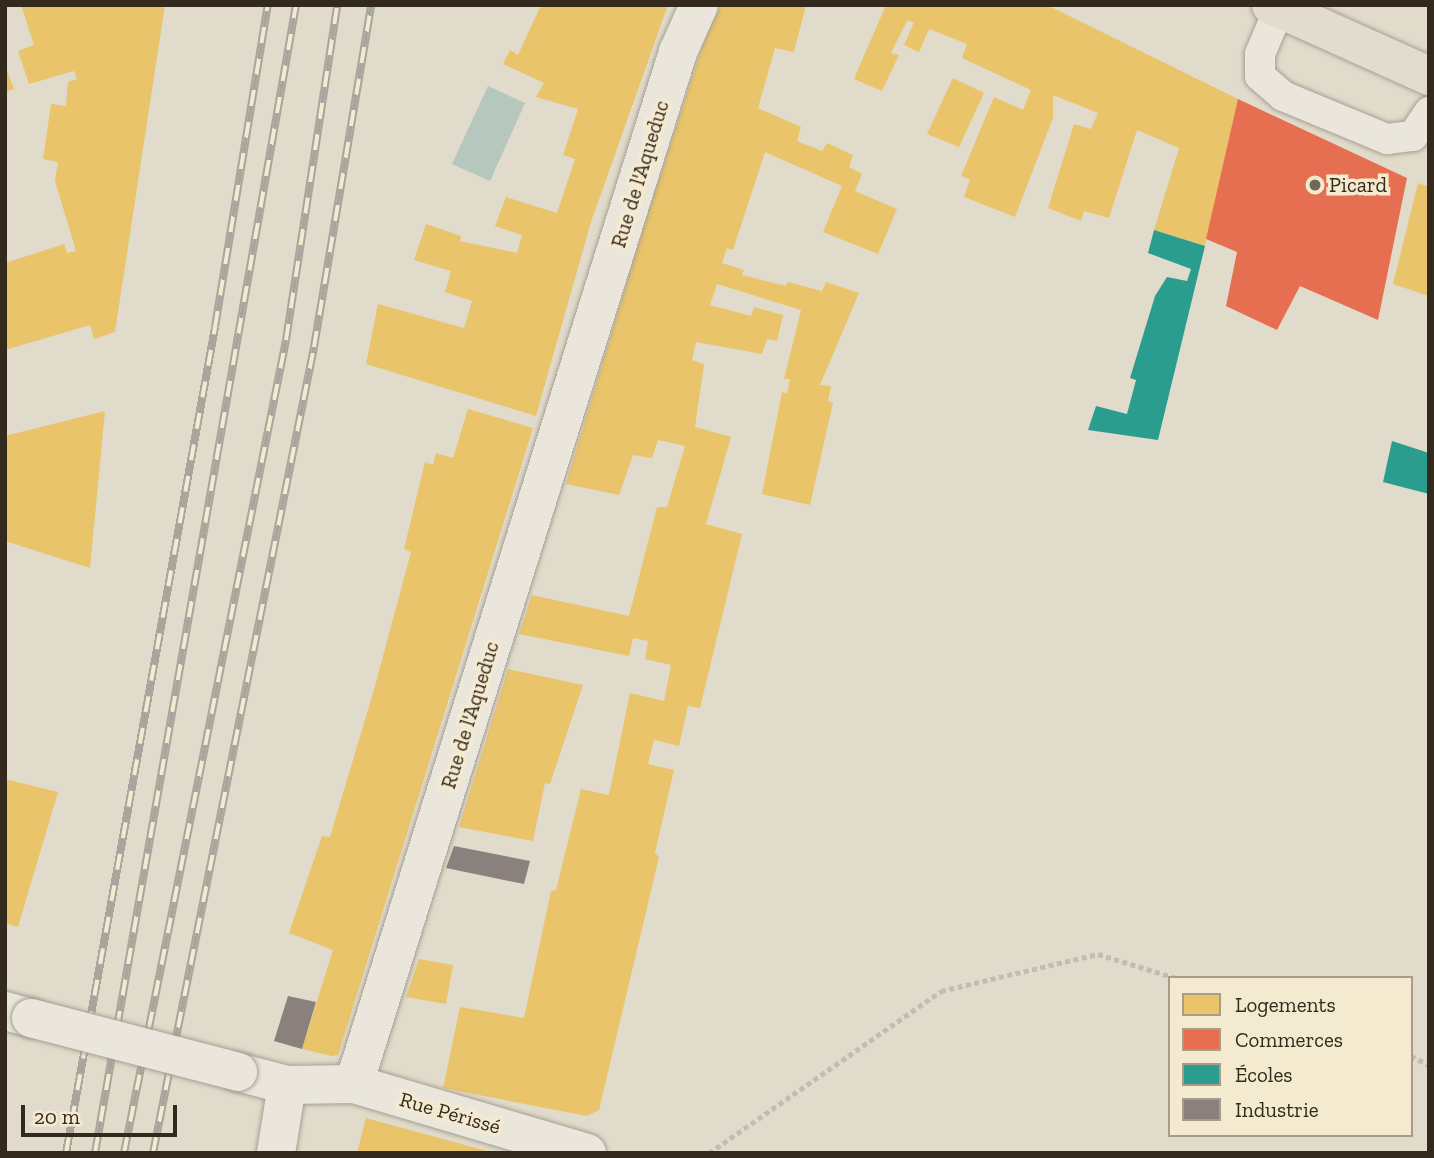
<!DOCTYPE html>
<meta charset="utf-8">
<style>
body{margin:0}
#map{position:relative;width:1434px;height:1158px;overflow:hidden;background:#e1dbcb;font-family:"Zilla Slab",serif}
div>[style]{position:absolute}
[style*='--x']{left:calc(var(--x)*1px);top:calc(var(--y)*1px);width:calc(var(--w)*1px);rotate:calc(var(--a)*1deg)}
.water>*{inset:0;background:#b6c7bd}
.homes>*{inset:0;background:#e9c46a}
.shops>*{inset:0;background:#e76f51}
.schools>*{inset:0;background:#2a9d8f}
.industry>*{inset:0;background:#8a817c}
.path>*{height:4.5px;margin-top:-2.25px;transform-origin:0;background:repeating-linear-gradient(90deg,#c2bcb3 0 5px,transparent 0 8.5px)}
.roads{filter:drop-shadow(0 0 2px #a6a094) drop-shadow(0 0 2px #a6a094)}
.lane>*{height:30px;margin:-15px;padding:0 15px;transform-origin:15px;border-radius:15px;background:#eae6dc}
.street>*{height:38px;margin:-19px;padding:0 19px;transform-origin:19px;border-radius:19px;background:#eae6dc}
.primary>*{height:38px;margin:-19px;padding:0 19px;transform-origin:19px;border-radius:19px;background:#e1dcce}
.rail>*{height:8px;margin-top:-4px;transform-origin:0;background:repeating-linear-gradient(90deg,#f3ead0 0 16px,#a9a59c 0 32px);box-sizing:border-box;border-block:2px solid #a9a59c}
.bridges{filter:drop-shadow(0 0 2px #a6a094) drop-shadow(0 0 2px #a6a094)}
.street-bridge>*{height:38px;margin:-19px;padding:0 19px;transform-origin:19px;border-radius:19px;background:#eae6dc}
.dots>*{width:19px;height:19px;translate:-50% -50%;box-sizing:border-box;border:4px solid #f3ead0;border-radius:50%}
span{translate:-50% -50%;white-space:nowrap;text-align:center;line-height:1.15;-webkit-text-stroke:7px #f3ead0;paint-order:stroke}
.street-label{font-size:21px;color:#34291d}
.poi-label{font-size:21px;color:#34291d}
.left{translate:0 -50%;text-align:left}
.frame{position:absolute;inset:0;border:7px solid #34291d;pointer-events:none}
.legend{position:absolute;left:1168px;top:976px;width:245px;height:161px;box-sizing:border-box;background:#f3ead0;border:2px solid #a79d88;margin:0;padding:9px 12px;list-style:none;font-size:21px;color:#34291d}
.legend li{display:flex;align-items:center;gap:14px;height:35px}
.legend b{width:35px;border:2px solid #a79d88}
.scale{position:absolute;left:21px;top:1105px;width:156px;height:32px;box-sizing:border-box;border:4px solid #34291d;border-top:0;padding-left:9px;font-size:21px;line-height:24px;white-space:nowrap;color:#34291d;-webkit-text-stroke:5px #f3ead0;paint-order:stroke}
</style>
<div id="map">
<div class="water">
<i style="clip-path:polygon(488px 86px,525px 103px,490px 181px,452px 164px)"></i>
</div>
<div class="homes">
<i style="clip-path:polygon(21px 5px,165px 5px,115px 332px,94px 339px,90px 325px,5px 350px,5px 263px,64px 244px,67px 253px,76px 251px,55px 181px,58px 162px,43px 159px,51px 104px,66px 106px,68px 82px,77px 79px,74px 71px,29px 84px,18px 51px,34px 45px)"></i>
<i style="clip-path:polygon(541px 5px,668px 5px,591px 222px,536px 416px,366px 364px,378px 304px,464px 328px,472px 301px,445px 292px,451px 271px,414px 260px,426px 224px,461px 236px,460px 241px,517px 253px,522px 235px,495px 226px,506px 197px,557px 213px,575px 159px,563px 155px,578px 109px,536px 97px,544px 83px,503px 64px,510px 50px,518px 55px)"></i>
<i style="clip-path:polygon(721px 5px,806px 5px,794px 52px,775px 48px,758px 108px,801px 127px,797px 141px,822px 151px,827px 143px,853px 155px,849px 167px,862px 174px,855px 191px,897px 209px,878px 254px,823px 232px,842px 186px,765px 152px,733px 250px,727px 248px,722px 263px,744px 270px,742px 275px,786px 286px,788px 282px,822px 291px,826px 282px,859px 293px,820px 385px,831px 386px,828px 401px,833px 403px,810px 505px,762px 494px,782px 392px,787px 394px,790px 379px,784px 379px,801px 310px,717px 284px,710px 305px,751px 316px,754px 307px,783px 315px,777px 341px,767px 339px,762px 354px,696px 342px,692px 360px,704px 364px,695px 427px,731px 437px,706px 524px,742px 534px,700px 708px,688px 706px,679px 746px,654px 740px,648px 764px,674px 770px,655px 853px,659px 857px,599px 1110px,587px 1116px,443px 1088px,460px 1007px,524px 1018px,551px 891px,556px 890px,581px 789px,609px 795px,630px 693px,664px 701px,671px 665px,645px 659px,648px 641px,633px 638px,629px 656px,519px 634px,532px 595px,629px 616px,657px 507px,667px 507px,685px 446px,658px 440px,652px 458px,633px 455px,619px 495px,566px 484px,646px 219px,705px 38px)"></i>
<i style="clip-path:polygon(886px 5px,1047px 5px,1238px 99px,1205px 246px,1154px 230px,1179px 148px,1137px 130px,1109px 218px,1084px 211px,1081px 221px,1048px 208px,1074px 124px,1091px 129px,1098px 113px,1053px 95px,1053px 118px,1015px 217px,964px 197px,970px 179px,961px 176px,994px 97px,1023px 110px,1031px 90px,962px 58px,967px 44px,929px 29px,919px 52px,904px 45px,914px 22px,907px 21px,891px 53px,899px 55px,882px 91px,854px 79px)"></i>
<i style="clip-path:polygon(5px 65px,14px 89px,5px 92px)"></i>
<i style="clip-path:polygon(953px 78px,984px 93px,959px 147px,927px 134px)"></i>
<i style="clip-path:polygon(1418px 183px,1429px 187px,1429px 296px,1393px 284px)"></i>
<i style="clip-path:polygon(468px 409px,533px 428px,338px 1055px,332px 1056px,302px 1049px,333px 950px,289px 933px,322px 836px,330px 837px,375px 686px,411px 552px,404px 549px,425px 462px,433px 465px,436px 453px,453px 458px)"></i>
<i style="clip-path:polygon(105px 411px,90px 568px,5px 541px,5px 436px)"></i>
<i style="clip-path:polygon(508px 669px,583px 685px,550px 784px,545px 783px,533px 841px,459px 827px)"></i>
<i style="clip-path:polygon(5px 779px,58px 792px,18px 927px,5px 923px)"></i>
<i style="clip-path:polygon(419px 959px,453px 965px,446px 1004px,406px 997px)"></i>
<i style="clip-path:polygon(366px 1118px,491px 1152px,491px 1153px,357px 1153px)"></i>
</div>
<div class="shops">
<i style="clip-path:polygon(1238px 99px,1407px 178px,1378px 320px,1300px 286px,1277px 330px,1226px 306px,1237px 252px,1206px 239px)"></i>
</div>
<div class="schools">
<i style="clip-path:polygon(1154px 230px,1205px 246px,1158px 440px,1088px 430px,1096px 406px,1127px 414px,1136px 380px,1130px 378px,1155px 296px,1167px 277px,1187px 281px,1191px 269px,1148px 253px)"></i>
<i style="clip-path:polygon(1392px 441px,1429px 453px,1429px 494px,1383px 482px)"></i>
</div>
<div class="industry">
<i style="clip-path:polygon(454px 846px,530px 861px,524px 884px,446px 868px)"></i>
<i style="clip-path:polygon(288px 996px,316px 1002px,302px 1049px,274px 1041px)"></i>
</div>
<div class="path">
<i style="--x:1411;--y:1056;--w:20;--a:27"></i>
<i style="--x:709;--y:1153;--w:283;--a:-34.9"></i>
<i style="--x:941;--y:991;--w:161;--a:-13.3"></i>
<i style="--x:1098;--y:954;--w:82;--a:17.1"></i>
</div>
<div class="roads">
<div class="lane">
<i style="--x:1279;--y:9;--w:49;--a:112.9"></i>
<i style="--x:1260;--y:54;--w:22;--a:90"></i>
<i style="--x:1260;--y:76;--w:30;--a:41"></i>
<i style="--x:1283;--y:96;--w:113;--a:22.5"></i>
<i style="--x:1387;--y:139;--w:26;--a:-7"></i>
<i style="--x:1413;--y:136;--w:29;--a:-56"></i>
</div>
<div class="street">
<i style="--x:5;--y:1011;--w:27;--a:15"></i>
<i style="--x:238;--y:1072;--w:51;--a:14.9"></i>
<i style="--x:287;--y:1085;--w:67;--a:-0.9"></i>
<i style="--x:354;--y:1084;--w:243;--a:16.5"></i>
<i style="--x:354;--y:1084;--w:1082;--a:-72.57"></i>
<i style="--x:678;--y:52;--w:51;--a:-65.9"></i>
<i style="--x:276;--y:1153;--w:69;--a:-80.8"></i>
</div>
<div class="primary">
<i style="--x:1271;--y:5;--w:173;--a:24.2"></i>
</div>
</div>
<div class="rail">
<i style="--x:66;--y:1153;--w:839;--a:-79.77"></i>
<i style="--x:215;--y:327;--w:326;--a:-80.7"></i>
<i style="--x:95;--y:1153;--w:1165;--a:-80.07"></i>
<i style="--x:124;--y:1153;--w:829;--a:-78.73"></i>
<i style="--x:286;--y:340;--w:339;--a:-81.3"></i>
<i style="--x:153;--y:1153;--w:822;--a:-78.7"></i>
<i style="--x:314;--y:347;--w:347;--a:-80.5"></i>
</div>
<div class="bridges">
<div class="street-bridge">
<i style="--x:31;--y:1018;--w:214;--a:14.6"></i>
</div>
</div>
<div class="dots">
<i style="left:1315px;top:185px;background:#71675a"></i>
</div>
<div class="street-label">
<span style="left:640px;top:174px;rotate:-73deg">Rue de l'Aqueduc</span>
<span style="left:470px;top:715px;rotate:-73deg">Rue de l'Aqueduc</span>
<span style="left:450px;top:1113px;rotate:16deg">Rue Périssé</span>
</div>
<div class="poi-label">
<span class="left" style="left:1329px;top:185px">Picard</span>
</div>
<div class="frame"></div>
<ul class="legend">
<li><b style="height:19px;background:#e9c46a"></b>Logements</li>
<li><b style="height:19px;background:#e76f51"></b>Commerces</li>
<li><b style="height:19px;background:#2a9d8f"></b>Écoles</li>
<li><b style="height:19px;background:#8a817c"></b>Industrie</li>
</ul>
<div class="scale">20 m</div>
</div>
